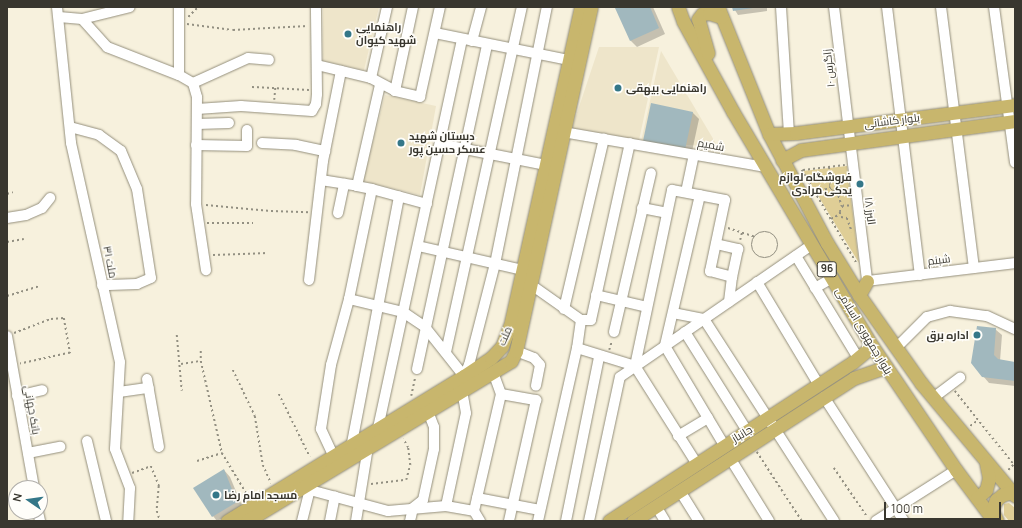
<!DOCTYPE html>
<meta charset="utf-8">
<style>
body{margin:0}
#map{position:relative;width:1022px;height:528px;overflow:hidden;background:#f7f1dd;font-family:Manrope,Cairo,sans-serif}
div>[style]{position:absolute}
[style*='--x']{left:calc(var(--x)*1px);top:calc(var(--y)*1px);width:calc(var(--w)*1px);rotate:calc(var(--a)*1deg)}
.built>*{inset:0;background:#eee5ca}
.green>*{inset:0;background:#dfce96}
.shadow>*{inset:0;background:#0003}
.building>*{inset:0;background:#a1b8be}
.path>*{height:1.5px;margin-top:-0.75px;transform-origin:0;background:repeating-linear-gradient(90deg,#939082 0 2px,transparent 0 5px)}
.path>.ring{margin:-0.75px;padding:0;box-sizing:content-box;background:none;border:1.5px solid #939082;border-radius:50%}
.roads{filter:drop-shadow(0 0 1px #948f7c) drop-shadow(0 0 1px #948f7c)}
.minor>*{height:10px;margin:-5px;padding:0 5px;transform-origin:5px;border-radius:5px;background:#fff}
.major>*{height:13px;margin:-6.5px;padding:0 6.5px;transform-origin:6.5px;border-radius:6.5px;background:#c8b66d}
.dots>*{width:11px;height:11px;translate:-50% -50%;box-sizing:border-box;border:2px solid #fffefa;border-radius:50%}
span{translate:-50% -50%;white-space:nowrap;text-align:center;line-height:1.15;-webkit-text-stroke:3px #fffefa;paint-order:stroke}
.shield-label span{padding:1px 3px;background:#fffefa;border:1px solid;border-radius:3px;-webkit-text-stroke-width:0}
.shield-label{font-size:10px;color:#39372f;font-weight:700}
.poi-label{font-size:11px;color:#39372f;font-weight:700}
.left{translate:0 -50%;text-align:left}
.right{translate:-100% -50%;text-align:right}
.street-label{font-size:11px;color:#39372f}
.frame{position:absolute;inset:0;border:8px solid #39372f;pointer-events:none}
.north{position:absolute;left:8px;top:480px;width:40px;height:40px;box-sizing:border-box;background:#fffefa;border:1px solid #b0aea9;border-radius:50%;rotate:283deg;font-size:11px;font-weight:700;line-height:16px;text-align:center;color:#39372f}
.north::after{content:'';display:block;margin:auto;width:14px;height:18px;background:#347788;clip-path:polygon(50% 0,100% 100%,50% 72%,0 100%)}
.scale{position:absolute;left:884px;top:502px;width:117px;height:18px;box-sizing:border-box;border:2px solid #39372f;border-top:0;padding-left:5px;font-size:12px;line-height:14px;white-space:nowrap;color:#39372f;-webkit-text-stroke:3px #fffefa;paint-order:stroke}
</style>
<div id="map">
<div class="built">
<i style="clip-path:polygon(323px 7px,379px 7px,364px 70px,323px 61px)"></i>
<i style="clip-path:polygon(599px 47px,659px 47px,639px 140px,572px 128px)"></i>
<i style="clip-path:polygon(661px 51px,718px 147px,641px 142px)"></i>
<i style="clip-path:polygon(385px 95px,436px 106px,420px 195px,363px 181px)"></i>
</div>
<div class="green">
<i style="clip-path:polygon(847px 166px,859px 263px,803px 171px)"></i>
<i style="clip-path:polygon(1009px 503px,1015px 508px,1015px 521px,1009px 521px,1004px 515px,1004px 504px)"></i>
</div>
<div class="shadow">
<i style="clip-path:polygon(619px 7px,653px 7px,665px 34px,637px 47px,631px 41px,616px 8px)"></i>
<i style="clip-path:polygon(733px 7px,767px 7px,767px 11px,738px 15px)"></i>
<i style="clip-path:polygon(651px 104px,693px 113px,699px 119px,691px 156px)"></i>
<i style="clip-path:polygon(995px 329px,1002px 335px,1000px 361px,1015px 363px,1015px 386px,989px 383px,983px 376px)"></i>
<i style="clip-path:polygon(224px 470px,230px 477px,243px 508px,217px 521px,213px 516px)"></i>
</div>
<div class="building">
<i style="clip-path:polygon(650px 7px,659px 28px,630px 41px,615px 8px)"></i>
<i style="clip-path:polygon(732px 7px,753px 7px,753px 8px,733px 11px)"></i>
<i style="clip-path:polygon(651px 103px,693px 112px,685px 150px,643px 141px)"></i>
<i style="clip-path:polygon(977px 326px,996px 328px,994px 355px,998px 359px,1015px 362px,1015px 381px,982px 377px,971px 363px)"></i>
<i style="clip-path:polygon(224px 469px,237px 502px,212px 517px,193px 488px)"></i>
</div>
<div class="path">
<i style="--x:188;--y:17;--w:14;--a:-45"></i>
<i style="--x:187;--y:24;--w:46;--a:7.4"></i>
<i style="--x:233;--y:30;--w:75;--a:-3.1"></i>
<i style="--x:252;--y:87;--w:57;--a:3"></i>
<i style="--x:274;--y:100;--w:12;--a:-85"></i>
<i style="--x:829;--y:167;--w:15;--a:74"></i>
<i style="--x:802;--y:170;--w:107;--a:59.6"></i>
<i style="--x:803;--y:170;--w:42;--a:-6.8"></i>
<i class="ring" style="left:829.5px;top:180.5px;width:9.5px;height:9.5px"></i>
<i style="--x:837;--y:191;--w:16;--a:72"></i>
<i style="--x:815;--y:192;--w:16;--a:-15"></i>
<i style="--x:7;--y:194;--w:6;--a:-18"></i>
<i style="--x:206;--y:205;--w:65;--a:5.3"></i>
<i style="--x:271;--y:211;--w:38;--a:2"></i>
<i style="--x:849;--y:206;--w:6;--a:180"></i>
<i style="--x:843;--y:206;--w:7;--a:117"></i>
<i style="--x:840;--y:212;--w:5;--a:79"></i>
<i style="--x:841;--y:217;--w:6;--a:9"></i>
<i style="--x:847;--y:218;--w:15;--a:70"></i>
<i style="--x:831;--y:219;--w:10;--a:-29"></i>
<i style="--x:207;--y:223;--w:46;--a:0"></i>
<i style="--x:728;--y:228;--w:28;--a:18"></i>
<i class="ring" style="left:752px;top:232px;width:24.5px;height:24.5px"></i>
<i style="--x:740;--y:240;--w:8;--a:-76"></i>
<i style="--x:7;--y:242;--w:17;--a:-10"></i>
<i style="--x:213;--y:255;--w:55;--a:-2.1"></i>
<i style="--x:7;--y:296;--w:34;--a:-17"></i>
<i style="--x:14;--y:333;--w:40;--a:-21"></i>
<i style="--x:51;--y:319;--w:13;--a:-4"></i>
<i style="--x:64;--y:318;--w:36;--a:80"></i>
<i style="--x:70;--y:353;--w:51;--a:167.6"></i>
<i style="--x:177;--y:335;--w:56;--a:84.9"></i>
<i style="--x:609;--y:350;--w:10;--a:-73"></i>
<i style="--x:201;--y:351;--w:10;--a:90"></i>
<i style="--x:201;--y:361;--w:94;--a:77.1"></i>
<i style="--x:222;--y:453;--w:50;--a:58.8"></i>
<i style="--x:181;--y:364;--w:20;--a:-9"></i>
<i style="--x:233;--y:370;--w:51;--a:64.4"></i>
<i style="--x:255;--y:416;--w:50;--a:80.7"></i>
<i style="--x:263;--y:465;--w:20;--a:66"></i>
<i style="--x:955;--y:391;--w:96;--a:51.3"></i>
<i style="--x:279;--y:394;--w:70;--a:63.8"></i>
<i style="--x:411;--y:396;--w:19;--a:-78"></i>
<i style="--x:970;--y:426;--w:10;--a:-37"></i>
<i style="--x:757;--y:452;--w:82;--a:56.9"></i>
<i style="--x:197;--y:461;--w:26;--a:-18"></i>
<i style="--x:834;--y:468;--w:60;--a:55.8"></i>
<i style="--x:1008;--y:470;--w:10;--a:-45"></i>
<i style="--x:132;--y:473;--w:20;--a:-20"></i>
<i style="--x:151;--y:466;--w:22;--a:68"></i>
<i style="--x:159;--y:486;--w:25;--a:95"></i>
<i style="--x:157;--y:511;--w:10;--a:73"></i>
<i style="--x:371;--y:484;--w:35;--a:-7"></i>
<i style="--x:406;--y:480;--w:16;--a:-75"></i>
<i style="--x:410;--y:465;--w:17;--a:-97"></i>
<i style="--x:408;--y:448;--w:10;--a:-119"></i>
</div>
<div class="roads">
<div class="minor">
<i style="--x:57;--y:7;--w:137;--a:84.1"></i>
<i style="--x:71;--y:143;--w:224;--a:77.4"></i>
<i style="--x:120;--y:362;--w:87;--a:93.3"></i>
<i style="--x:115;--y:449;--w:42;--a:69"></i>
<i style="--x:130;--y:488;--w:33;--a:93"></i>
<i style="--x:179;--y:7;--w:68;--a:90"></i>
<i style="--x:781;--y:7;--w:126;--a:86.4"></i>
<i style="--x:834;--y:7;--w:276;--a:83.1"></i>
<i style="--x:867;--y:281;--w:149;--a:-6.9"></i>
<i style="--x:887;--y:7;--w:270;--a:83"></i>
<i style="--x:941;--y:7;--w:263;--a:82.8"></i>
<i style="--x:994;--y:7;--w:157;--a:82.3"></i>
<i style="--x:59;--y:17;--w:23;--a:5"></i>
<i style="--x:82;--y:19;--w:49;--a:-14"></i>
<i style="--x:82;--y:19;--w:38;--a:48"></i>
<i style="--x:107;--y:47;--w:77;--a:21.3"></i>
<i style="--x:179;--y:75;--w:16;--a:30"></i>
<i style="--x:193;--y:83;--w:15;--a:74"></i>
<i style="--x:197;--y:97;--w:107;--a:90.5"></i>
<i style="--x:196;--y:204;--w:67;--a:81.4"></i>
<i style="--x:435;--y:33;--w:137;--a:11.4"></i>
<i style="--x:472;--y:41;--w:35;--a:-75"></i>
<i style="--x:317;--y:65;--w:56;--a:13.5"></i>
<i style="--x:371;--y:78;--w:27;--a:28"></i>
<i style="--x:395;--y:91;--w:26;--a:13"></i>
<i style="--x:420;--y:97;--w:92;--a:-77.5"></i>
<i style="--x:371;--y:78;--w:73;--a:-77.3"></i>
<i style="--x:193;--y:83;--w:60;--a:-24.4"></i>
<i style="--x:248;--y:58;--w:21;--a:5"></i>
<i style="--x:395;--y:91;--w:86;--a:-77.9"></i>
<i style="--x:197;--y:109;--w:44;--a:-3.9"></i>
<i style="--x:241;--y:106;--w:71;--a:4"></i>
<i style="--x:312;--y:111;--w:8;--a:-60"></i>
<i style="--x:316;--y:104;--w:10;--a:-84"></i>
<i style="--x:317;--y:94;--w:87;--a:-90.7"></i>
<i style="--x:197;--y:124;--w:32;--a:-2"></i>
<i style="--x:70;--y:127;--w:30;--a:15"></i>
<i style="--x:99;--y:135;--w:27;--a:36"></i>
<i style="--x:121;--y:151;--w:41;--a:67.2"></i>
<i style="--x:137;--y:189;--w:90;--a:81.1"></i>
<i style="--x:151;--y:278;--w:15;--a:157"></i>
<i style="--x:137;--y:284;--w:35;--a:178"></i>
<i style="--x:563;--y:132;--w:206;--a:9.8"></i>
<i style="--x:262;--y:143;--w:34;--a:3"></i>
<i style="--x:296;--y:145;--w:30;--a:12"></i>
<i style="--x:440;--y:144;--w:108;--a:11.2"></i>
<i style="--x:196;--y:145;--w:51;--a:1.1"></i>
<i style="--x:247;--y:146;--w:16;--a:-90"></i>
<i style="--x:321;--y:180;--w:36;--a:9"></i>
<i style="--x:372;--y:189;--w:57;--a:15.3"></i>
<i style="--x:686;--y:192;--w:38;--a:-78"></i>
<i style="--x:700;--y:195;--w:155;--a:103.1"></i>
<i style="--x:665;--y:346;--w:115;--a:59.2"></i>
<i style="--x:642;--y:208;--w:25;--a:11"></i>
<i style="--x:338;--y:213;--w:30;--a:-78"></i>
<i style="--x:7;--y:218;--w:19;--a:-9"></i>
<i style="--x:26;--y:215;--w:17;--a:-24"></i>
<i style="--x:42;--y:208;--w:13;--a:-51"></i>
<i style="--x:716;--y:244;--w:23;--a:13"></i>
<i style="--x:738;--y:249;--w:29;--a:102"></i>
<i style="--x:418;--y:246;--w:108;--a:12.9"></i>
<i style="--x:796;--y:256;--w:119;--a:58.7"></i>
<i style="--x:309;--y:280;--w:120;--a:-83.3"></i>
<i style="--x:323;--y:161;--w:92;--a:-78.7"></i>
<i style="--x:757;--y:282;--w:120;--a:59"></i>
<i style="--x:530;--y:284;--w:62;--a:35.2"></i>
<i style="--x:581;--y:320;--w:28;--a:98"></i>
<i style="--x:577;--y:348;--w:61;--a:17.2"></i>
<i style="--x:815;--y:288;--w:20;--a:-30"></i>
<i style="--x:596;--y:295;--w:52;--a:13.2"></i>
<i style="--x:349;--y:299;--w:56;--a:13.5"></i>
<i style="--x:403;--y:312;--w:27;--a:34"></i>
<i style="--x:425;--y:327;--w:63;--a:51.5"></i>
<i style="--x:464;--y:376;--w:12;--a:-66"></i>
<i style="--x:469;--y:365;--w:104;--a:-75.6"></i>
<i style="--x:495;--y:264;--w:262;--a:-78.6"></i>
<i style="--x:564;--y:309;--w:175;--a:-76.8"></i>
<i style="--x:673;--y:313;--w:32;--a:11"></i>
<i style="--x:704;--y:319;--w:240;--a:57.2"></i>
<i style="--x:581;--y:320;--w:10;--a:0"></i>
<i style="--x:591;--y:320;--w:181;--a:-77.6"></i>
<i style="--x:614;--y:332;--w:163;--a:-76.9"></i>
<i style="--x:685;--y:332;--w:117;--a:57.9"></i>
<i style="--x:7;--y:336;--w:154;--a:79.9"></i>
<i style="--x:896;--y:348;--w:44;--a:-45"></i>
<i style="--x:927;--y:317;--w:24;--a:-15"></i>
<i style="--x:950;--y:311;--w:37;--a:8"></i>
<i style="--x:987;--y:316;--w:31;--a:25"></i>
<i style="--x:516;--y:351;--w:19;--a:21"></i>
<i style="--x:534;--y:358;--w:9;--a:49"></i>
<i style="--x:540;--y:365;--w:21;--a:101"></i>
<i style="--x:446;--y:352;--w:353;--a:-77.6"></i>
<i style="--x:635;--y:366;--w:180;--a:-78.1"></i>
<i style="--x:672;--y:190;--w:54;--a:10.7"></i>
<i style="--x:725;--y:200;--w:73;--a:101.9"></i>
<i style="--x:710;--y:271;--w:23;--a:15"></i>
<i style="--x:732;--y:277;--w:25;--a:97"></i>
<i style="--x:635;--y:366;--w:116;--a:57.7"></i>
<i style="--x:417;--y:369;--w:332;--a:-77.8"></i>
<i style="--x:147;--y:379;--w:69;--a:80"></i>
<i style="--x:119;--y:392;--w:30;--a:-8"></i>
<i style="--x:501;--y:394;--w:36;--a:10"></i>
<i style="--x:536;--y:400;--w:124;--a:102.6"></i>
<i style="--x:17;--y:396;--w:26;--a:-13"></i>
<i style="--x:824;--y:397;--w:148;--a:57.2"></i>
<i style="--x:933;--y:398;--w:34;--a:-37"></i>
<i style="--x:378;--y:428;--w:398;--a:-77.8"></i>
<i style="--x:678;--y:436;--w:35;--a:-31"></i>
<i style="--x:87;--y:441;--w:82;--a:76.6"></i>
<i style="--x:352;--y:443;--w:251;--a:-79.2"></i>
<i style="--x:28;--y:453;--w:33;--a:-11"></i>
<i style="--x:333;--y:455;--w:29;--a:-115"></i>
<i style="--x:321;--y:429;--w:65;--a:-81.1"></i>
<i style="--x:331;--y:365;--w:68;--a:-74.7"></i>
<i style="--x:349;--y:299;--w:112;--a:-78.2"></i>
<i style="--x:372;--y:189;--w:15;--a:-169"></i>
<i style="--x:357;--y:186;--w:104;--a:-77.2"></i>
<i style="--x:730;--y:458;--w:74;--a:58.2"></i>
<i style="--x:307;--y:483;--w:8;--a:67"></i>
<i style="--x:310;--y:490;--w:81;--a:15.1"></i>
<i style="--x:388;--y:511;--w:58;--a:-4.9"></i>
<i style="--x:446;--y:506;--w:28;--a:10"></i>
<i style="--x:474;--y:511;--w:12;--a:59"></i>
<i style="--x:680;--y:491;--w:36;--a:58"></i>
<i style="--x:477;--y:498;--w:64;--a:10.8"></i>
<i style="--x:446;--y:506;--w:95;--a:-77.9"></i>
<i style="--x:466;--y:413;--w:22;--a:-100"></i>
<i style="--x:656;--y:506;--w:17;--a:59"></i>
<i style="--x:474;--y:511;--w:120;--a:-77"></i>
<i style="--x:501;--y:394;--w:23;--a:-110"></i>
<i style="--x:38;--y:512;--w:9;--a:77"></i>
<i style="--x:302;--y:521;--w:32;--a:-76"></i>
<i style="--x:330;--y:521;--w:25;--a:-79"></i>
<i style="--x:356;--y:521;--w:75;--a:-80.8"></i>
<i style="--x:410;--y:521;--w:13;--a:-77"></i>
<i style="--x:413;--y:508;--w:13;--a:-39"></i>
<i style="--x:423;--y:500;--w:52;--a:-77.8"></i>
<i style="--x:434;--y:449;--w:22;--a:-90"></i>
<i style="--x:434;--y:427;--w:17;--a:-111"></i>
<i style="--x:538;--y:521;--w:177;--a:-77.3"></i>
<i style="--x:566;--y:521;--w:167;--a:-78.6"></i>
<i style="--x:589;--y:521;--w:147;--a:-77.9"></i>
<i style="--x:620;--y:377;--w:232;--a:-34.6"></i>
<i style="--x:876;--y:521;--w:95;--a:-32.5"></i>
</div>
<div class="major">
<i style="--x:678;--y:7;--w:15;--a:70"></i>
<i style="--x:683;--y:21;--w:104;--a:61.2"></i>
<i style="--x:733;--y:112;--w:272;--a:59.3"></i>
<i style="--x:872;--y:346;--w:150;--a:55.9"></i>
<i style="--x:956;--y:470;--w:64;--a:53.3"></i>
<i style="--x:718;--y:7;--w:137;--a:68.1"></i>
<i style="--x:769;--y:134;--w:123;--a:62"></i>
<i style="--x:827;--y:243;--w:61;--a:58.4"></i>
<i style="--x:859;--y:295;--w:108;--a:54.8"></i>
<i style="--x:921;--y:383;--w:147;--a:50.2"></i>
<i style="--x:708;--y:53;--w:35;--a:-106"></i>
<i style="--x:698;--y:19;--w:6;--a:-51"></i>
<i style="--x:702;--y:14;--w:7;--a:-8"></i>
<i style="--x:709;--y:13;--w:13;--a:18"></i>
<i style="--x:769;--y:134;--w:27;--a:-2"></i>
<i style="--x:796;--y:133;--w:221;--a:-7.3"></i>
<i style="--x:782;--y:160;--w:21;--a:-28"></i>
<i style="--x:801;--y:150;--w:216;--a:-7.7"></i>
<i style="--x:859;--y:295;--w:16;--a:-60"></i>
<i style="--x:977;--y:498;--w:12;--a:-42"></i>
<i style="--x:986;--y:490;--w:12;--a:-76"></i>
<i style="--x:989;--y:478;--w:15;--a:-101"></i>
<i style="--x:227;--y:521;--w:278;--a:-31.5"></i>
<i style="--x:464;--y:376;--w:32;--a:-34"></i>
<i style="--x:491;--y:358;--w:16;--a:-47"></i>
<i style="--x:502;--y:346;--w:26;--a:-69"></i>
<i style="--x:511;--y:322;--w:323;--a:-77.5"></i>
<i style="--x:247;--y:521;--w:309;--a:-31.2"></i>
<i style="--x:511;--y:361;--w:11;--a:-63"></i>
<i style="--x:516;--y:351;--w:352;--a:-77.7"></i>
<i style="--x:609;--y:521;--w:291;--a:-33.1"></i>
<i style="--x:853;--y:362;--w:25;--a:-40"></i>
<i style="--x:633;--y:521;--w:263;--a:-32.9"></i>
<i style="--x:854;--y:378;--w:34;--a:-19"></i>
<i style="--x:997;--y:521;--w:12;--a:-114"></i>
<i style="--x:992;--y:510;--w:11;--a:-68"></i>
<i style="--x:996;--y:500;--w:8;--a:-40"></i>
<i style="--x:1002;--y:495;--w:10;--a:-17"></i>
</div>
</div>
<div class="dots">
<i style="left:348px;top:34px;background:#347788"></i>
<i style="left:618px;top:88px;background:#347788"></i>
<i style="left:401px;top:143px;background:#347788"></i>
<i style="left:860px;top:184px;background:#347788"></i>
<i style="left:977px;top:335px;background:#347788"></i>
<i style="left:216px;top:495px;background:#347788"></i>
</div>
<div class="shield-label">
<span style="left:827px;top:269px">96</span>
</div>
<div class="poi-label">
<span class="left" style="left:356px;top:34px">راهنمایی<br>شهید کیوان</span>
<span class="left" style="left:626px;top:88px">راهنمایی بیهقی</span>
<span class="left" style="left:409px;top:143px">دبستان شهید<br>عسکر حسین پور</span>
<span class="right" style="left:852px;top:184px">فروشگاه لوازم<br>یدکی مرادی</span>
<span class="right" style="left:969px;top:335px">اداره برق</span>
<span class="left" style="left:224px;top:495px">مسجد امام رضا</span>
</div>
<div class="street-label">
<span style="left:829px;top:68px;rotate:-96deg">زاگرس ۱۰</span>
<span style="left:892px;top:121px;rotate:-7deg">بلوار کاشانی</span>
<span style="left:711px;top:145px;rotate:10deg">شمیم</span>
<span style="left:870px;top:211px;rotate:83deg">البرز ۱۸</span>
<span style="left:939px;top:260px;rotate:-7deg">شبنم</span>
<span style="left:110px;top:262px;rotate:79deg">ملت ۳۱</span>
<span style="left:864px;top:331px;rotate:59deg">بلوار جمهوری اسلامی</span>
<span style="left:505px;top:336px;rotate:-66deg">ملت</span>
<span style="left:32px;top:410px;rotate:80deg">بانک جهانی</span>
<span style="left:742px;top:434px;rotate:-31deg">جانباز</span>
</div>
<div class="frame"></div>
<div class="north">N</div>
<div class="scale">100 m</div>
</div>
